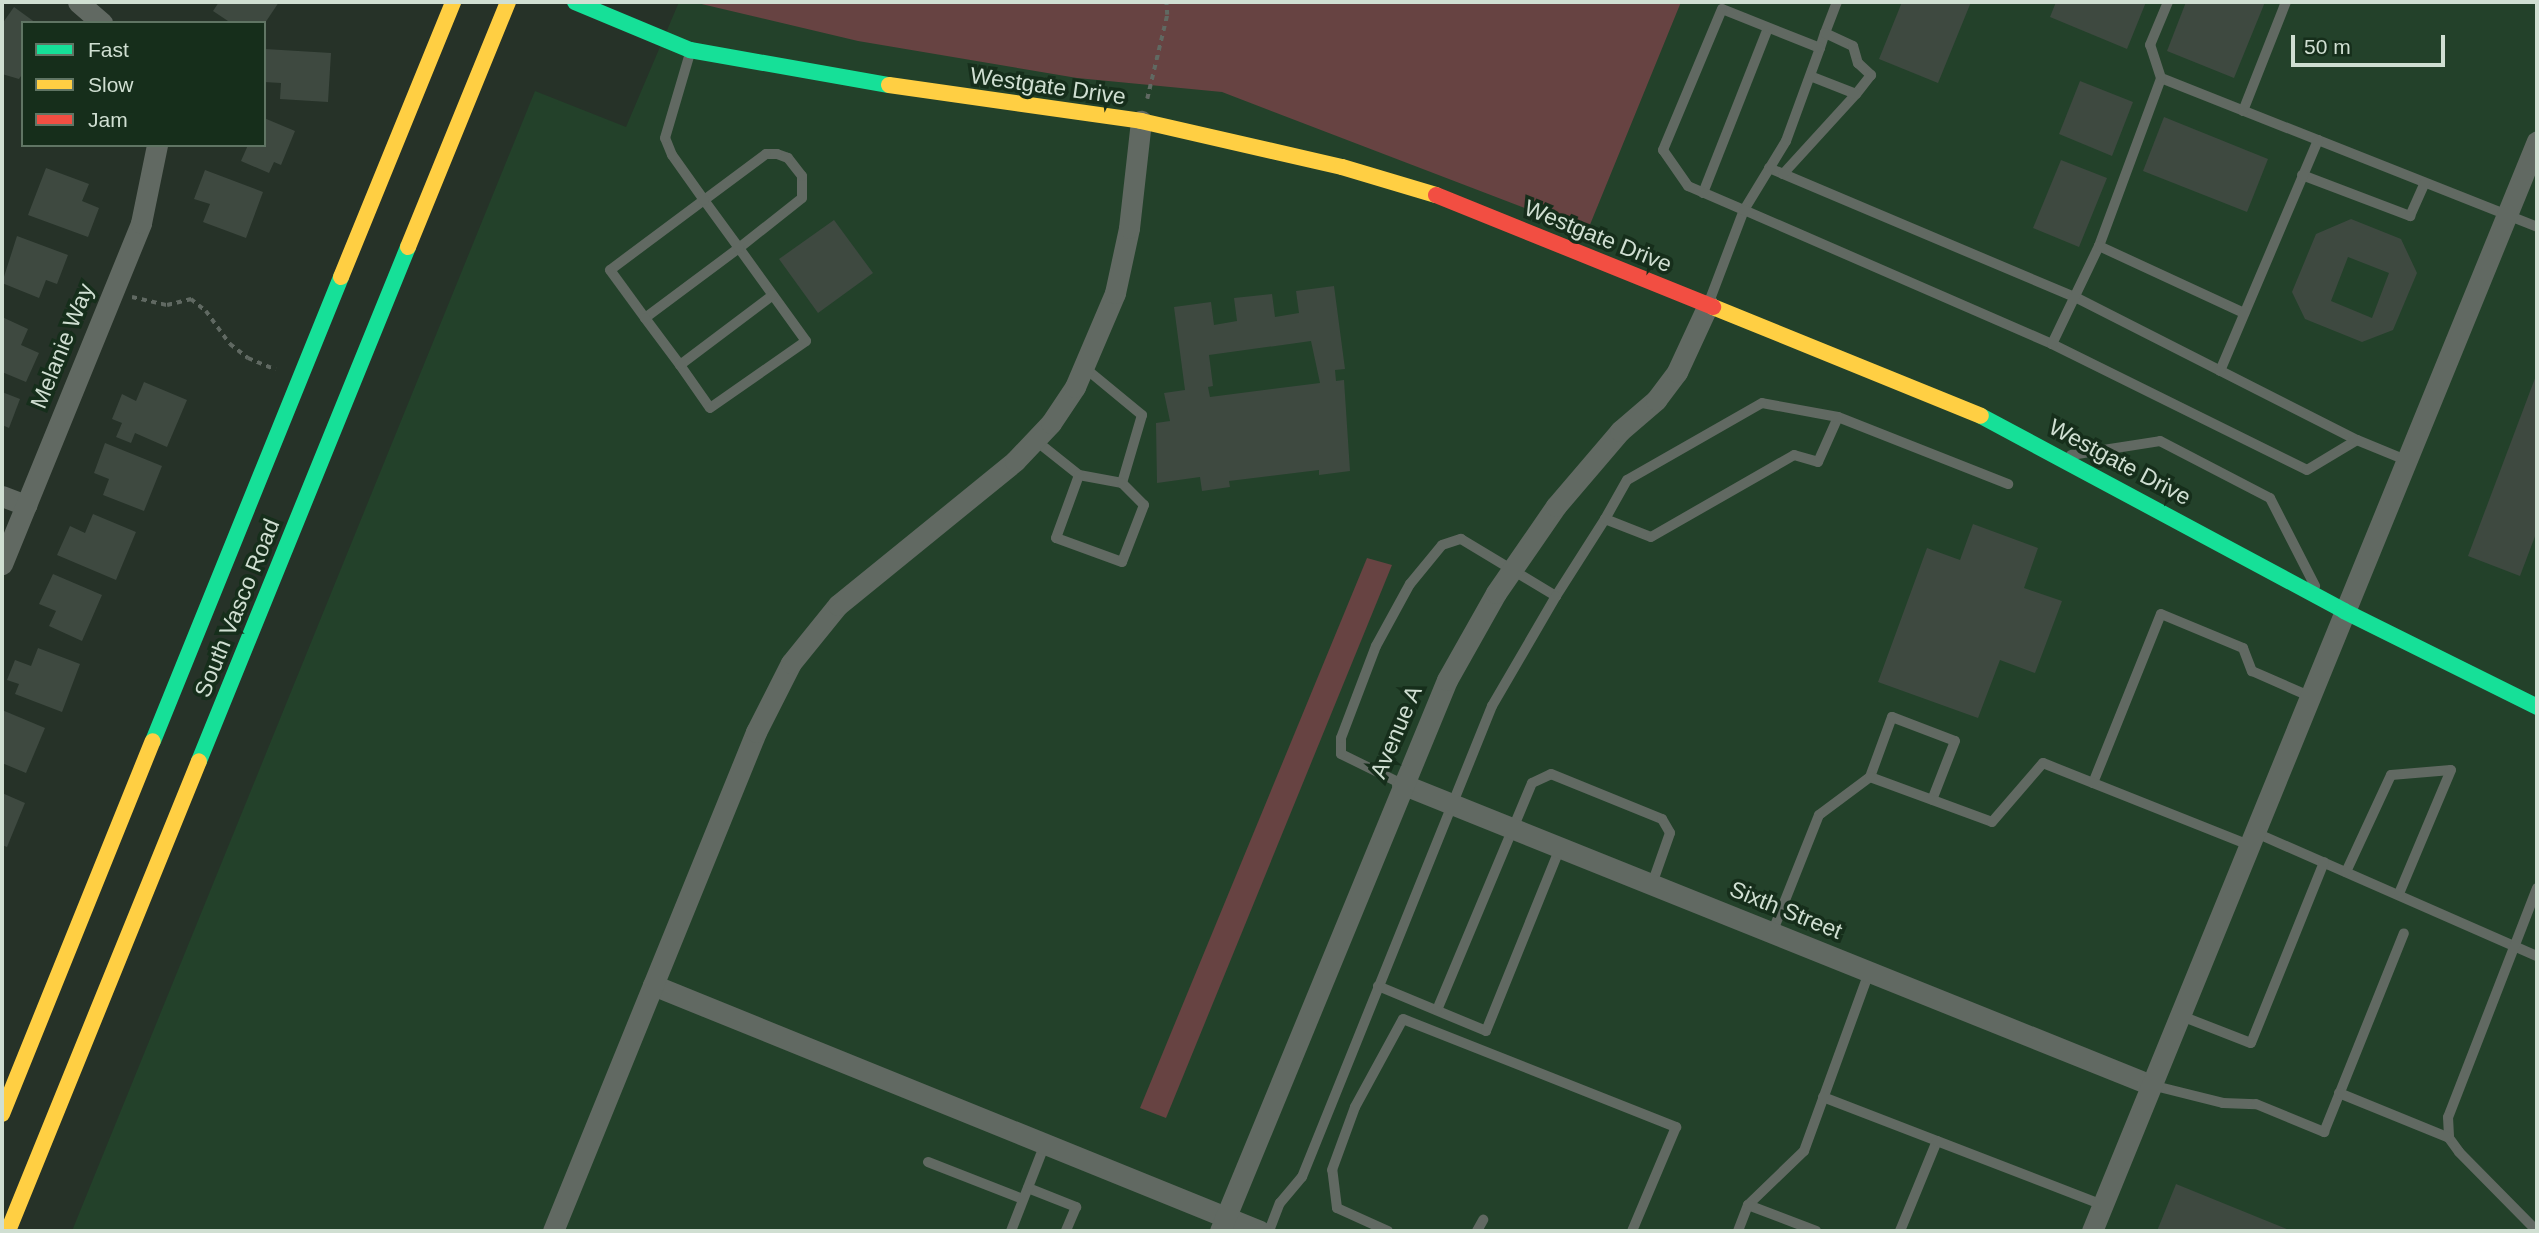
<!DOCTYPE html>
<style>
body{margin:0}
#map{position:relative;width:2539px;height:1233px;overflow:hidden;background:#263228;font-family:Arial,sans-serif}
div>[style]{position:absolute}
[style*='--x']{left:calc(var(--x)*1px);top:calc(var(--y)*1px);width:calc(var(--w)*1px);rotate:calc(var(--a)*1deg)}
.built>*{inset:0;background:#23412a}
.green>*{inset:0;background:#674342}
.building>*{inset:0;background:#3e4940}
.path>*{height:3.5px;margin-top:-1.75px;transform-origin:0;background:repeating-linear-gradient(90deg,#606962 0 5px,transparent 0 10px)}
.lane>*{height:10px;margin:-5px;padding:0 5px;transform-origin:5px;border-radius:5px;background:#616962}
.street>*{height:21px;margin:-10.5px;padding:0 10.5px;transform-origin:10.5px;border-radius:10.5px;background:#616962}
.fast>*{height:16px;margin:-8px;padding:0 8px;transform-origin:8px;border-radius:8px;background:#16e098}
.slow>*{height:16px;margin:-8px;padding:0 8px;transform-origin:8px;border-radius:8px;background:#ffcf43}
.jam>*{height:16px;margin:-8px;padding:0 8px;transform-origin:8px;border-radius:8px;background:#f24e42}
span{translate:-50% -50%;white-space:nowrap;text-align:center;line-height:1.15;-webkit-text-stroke:7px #162e1b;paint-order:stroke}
.street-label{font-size:23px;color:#d0dfd2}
.frame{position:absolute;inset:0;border:4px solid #d0dfd2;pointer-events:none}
.legend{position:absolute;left:21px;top:21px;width:245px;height:126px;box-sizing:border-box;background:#162e1b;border:2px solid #607564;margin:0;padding:9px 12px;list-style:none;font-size:21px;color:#d0dfd2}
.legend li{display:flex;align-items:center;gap:14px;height:35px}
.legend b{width:35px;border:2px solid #607564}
.scale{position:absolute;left:2291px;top:35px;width:154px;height:32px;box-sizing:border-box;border:4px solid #d0dfd2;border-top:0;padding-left:9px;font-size:21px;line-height:24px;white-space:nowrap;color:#d0dfd2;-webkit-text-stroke:5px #162e1b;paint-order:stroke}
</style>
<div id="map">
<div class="built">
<i style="clip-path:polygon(679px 2px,2537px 2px,2537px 1231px,72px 1231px,535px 91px,626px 127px)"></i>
</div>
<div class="green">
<i style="clip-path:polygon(693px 2px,1681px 2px,1587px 232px,1222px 92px,1077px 78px,858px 41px)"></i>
<i style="clip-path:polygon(1367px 558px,1392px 565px,1166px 1118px,1140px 1108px)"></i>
</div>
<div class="building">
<i style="clip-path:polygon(219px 2px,279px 2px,265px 23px,231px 23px,213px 11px)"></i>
<i style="clip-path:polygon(1902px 2px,1971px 2px,1938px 83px,1879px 59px)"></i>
<i style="clip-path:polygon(2056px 2px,2146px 2px,2127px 49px,2050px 17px)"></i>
<i style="clip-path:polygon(2186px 2px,2265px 2px,2234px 78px,2167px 51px)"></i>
<i style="clip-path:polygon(14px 7px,36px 23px,23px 23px,23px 73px,19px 79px,2px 74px,2px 24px)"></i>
<i style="clip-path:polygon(265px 49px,331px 53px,328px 102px,280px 99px,281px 83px,264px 82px)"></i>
<i style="clip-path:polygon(2080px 81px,2133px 102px,2112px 156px,2059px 134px)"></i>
<i style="clip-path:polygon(2164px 117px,2268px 159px,2247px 212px,2143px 171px)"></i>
<i style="clip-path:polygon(264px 118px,295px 131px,281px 165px,274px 162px,269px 173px,241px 161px,248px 145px,264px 145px)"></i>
<i style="clip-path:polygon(2061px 160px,2107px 178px,2079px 247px,2033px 228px)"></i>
<i style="clip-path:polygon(46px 168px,89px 184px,82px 201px,99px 208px,88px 237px,28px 215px)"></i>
<i style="clip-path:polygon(205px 170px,263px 192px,246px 238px,203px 222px,210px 204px,194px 199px)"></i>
<i style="clip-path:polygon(evenodd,2351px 219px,2401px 239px,2417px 273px,2393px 330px,2362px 342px,2305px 319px,2292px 292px,2316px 234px,2351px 219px,2348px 257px,2389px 273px,2372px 318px,2331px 301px,2348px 257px)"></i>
<i style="clip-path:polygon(834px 220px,873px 273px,818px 313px,779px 259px)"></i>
<i style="clip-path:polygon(17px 236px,68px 255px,57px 284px,46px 280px,39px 298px,2px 283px)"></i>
<i style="clip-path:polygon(evenodd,1334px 286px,1345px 369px,1335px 370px,1336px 381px,1344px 380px,1350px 471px,1319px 475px,1319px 470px,1229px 481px,1230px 487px,1202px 491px,1200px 477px,1157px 483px,1156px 423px,1170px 421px,1164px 393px,1185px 390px,1174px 307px,1211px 302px,1214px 325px,1237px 321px,1234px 298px,1272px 294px,1275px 317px,1299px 313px,1296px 291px,1334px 286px,1311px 341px,1320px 383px,1210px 397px,1208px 387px,1213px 386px,1209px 355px,1311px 341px)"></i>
<i style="clip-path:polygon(2px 317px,28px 329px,21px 345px,39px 353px,26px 382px,2px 372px)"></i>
<i style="clip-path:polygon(2537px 373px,2537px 531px,2520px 576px,2468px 556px)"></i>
<i style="clip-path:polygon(144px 382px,187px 400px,167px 447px,135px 433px,131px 443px,116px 437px,122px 423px,112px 419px,122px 394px,136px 401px)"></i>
<i style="clip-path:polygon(2px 392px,20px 399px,9px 428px,2px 425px)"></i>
<i style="clip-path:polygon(105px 443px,162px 466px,144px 511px,103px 495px,109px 479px,94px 473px)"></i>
<i style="clip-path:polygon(93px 514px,136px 532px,116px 580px,57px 555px,70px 526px,85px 533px)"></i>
<i style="clip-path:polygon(1973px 524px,2038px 548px,2024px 588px,2062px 601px,2035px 673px,2000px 660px,1978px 718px,1878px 682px,1927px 548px,1960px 560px)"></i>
<i style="clip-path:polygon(53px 574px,102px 595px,82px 641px,49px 626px,56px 611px,39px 604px)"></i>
<i style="clip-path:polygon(38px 648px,80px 664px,62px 712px,15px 694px,19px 684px,7px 680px,15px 660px,31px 666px)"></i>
<i style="clip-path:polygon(2px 710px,45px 728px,26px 773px,2px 763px)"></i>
<i style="clip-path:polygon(2px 793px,25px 803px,7px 847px,2px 845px)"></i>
<i style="clip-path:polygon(2176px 1184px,2292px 1231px,2157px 1231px)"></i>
</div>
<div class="path">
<i style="--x:1147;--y:99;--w:86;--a:-76.6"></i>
<i style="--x:1167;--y:15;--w:13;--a:-94"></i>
<i style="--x:132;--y:297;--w:36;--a:13"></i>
<i style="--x:167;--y:305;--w:25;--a:-14"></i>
<i style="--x:191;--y:299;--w:19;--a:39"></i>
<i style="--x:206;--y:311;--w:41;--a:54"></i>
<i style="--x:230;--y:344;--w:23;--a:38"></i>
<i style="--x:248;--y:358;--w:30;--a:23"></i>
</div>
<div class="lane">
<i style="--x:1825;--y:33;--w:33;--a:-69"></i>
<i style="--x:1820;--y:48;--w:16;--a:-72"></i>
<i style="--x:1825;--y:33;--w:31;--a:25"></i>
<i style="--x:1853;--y:46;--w:18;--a:74"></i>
<i style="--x:1858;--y:63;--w:18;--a:43"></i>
<i style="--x:1871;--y:75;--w:24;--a:128"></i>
<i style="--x:2161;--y:78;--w:404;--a:21.6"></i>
<i style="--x:2243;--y:111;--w:117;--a:-68.5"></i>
<i style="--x:1769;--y:168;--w:332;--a:22.9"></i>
<i style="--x:2075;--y:297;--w:316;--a:26.9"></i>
<i style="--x:1783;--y:174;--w:108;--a:-47.6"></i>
<i style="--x:1856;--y:94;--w:49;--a:-158.6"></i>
<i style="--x:2302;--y:175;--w:116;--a:20.8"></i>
<i style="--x:2410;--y:216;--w:36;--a:-66"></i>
<i style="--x:1703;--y:193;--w:177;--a:-68.5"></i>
<i style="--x:2099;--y:246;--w:179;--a:-69.7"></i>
<i style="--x:2161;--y:78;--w:35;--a:-108"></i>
<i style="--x:2150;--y:45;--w:47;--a:-67.3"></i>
<i style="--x:1709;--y:302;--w:98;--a:-69.2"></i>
<i style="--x:1744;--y:210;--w:81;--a:-58.7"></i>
<i style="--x:1786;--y:141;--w:99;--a:-69.9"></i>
<i style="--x:1820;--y:48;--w:105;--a:-158.3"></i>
<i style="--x:1722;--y:9;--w:153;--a:112.7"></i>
<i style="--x:1663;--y:150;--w:44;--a:55.2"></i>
<i style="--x:1688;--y:186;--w:61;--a:23.2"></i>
<i style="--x:1744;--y:210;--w:336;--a:23.5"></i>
<i style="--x:2052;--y:344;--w:284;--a:26.3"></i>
<i style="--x:2307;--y:470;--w:58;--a:-31"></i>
<i style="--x:2357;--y:440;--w:53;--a:22.2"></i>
<i style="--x:645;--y:318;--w:117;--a:-36.7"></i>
<i style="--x:739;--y:248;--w:80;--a:-38.4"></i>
<i style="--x:802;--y:198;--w:22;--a:-90"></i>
<i style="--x:802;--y:176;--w:23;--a:-128"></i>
<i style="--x:788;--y:158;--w:12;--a:-160"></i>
<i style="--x:777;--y:154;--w:11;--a:180"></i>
<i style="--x:766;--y:154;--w:77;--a:143.4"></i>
<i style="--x:704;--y:200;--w:117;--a:143.3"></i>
<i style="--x:610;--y:270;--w:59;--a:53.9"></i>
<i style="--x:645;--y:318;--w:59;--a:53.3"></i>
<i style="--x:680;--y:365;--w:52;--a:55.1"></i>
<i style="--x:710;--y:408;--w:117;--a:-34.9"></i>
<i style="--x:806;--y:341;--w:115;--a:-125.8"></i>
<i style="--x:739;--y:248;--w:59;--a:-126.1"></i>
<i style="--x:704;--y:200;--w:55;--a:-125.4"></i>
<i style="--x:672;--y:155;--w:18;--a:-112"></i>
<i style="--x:665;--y:138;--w:89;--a:-73.6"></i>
<i style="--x:2052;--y:344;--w:109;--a:-64.4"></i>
<i style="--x:2099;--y:246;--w:160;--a:24.8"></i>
<i style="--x:680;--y:365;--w:116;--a:-37"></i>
<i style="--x:1085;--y:368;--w:74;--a:39.5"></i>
<i style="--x:1142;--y:415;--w:71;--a:106.4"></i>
<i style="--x:2220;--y:371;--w:251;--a:-67"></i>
<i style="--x:1838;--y:417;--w:183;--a:21.5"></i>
<i style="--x:1035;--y:440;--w:56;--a:38.5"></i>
<i style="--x:1079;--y:475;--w:44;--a:10.5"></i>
<i style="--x:1122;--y:483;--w:31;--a:45"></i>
<i style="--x:1144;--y:505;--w:61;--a:111.1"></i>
<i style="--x:1122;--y:562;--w:70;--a:-160"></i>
<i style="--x:1056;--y:538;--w:67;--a:-69.9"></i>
<i style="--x:2071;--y:455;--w:90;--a:-8.9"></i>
<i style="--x:2160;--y:441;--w:124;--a:27.4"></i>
<i style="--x:2270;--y:498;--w:99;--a:62.9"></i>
<i style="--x:1870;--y:777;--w:64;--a:-69.9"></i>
<i style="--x:1892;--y:717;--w:67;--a:20.9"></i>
<i style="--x:1955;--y:741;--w:63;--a:111.3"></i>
<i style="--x:2093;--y:783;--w:182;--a:-68.1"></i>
<i style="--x:2161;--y:614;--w:89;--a:22.5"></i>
<i style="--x:2243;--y:648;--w:25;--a:69"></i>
<i style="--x:2252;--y:671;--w:62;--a:23.7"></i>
<i style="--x:1402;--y:784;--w:68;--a:-153.8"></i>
<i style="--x:1341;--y:754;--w:16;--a:-90"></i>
<i style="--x:1341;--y:738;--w:98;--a:-69.2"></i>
<i style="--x:1376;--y:646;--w:71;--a:-61.3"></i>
<i style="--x:1410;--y:584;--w:50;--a:-50.6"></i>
<i style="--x:1442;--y:545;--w:20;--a:-18"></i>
<i style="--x:1461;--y:539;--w:111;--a:31"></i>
<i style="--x:1556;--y:596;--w:91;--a:-57.5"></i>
<i style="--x:1605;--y:519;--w:49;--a:21.4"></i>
<i style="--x:1651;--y:537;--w:165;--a:-29.8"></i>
<i style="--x:1794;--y:455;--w:25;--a:16"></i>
<i style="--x:1818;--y:462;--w:49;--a:-66"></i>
<i style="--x:1838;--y:417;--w:77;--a:-169.6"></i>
<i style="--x:1762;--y:403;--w:155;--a:150.3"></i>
<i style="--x:1627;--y:480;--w:45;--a:119.4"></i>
<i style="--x:2254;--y:832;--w:309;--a:23.7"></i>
<i style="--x:2346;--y:872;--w:107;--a:-65.1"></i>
<i style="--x:2391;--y:775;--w:60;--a:-4.8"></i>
<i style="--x:2451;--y:770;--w:134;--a:112.8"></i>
<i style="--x:2537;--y:888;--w:246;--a:111.2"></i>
<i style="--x:2448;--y:1117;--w:21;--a:87"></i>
<i style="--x:2449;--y:1138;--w:17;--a:54"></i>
<i style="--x:2459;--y:1152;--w:111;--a:45.4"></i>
<i style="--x:1772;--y:933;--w:127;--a:-68.3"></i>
<i style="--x:1819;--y:815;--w:64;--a:-36.7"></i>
<i style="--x:1870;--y:777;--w:130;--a:20.2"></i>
<i style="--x:1992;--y:822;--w:78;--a:-49.2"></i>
<i style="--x:2043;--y:763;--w:222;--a:21.7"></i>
<i style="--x:1378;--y:986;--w:117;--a:22.6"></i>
<i style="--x:1486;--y:1031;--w:197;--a:-68"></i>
<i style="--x:1437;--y:1010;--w:246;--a:-67.3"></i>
<i style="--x:1532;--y:783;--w:21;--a:-25"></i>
<i style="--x:1551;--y:774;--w:120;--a:22.1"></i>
<i style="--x:1662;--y:819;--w:16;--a:60"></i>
<i style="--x:1670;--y:833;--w:54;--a:109.4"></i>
<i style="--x:2179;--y:1015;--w:77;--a:21.3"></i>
<i style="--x:2251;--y:1043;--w:195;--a:-68"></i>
<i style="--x:2151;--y:1085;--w:74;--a:14"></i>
<i style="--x:2223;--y:1103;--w:33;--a:2"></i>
<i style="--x:2256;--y:1104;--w:74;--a:22.4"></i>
<i style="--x:2324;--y:1132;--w:214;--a:-68.1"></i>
<i style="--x:2339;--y:1093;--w:119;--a:22.2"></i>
<i style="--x:1823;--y:1097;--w:122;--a:21.1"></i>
<i style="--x:928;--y:1162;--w:102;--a:21.3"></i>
<i style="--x:1028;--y:1188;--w:52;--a:21.6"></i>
<i style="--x:1076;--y:1207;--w:26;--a:113"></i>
<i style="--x:1748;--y:1205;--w:78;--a:-44"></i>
<i style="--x:1804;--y:1151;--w:190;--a:-70"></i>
<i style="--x:1011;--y:1231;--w:93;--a:-68.7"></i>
<i style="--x:1269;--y:1231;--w:30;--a:-69"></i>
<i style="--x:1280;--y:1203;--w:34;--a:-50"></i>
<i style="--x:1302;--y:1177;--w:508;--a:-68.03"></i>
<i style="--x:1492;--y:706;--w:127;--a:-59.8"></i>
<i style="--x:1388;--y:1231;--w:56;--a:-155.7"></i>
<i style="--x:1337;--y:1208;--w:38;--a:-97"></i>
<i style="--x:1332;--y:1170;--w:67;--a:-69.9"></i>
<i style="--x:1355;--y:1107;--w:100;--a:-61.4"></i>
<i style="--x:1403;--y:1019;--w:294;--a:21.6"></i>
<i style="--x:1676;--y:1127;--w:113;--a:112.9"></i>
<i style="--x:1477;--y:1231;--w:13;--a:-61"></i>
<i style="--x:1738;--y:1231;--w:28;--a:-69"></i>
<i style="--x:1748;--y:1205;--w:73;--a:20.9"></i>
<i style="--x:1900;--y:1231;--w:97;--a:-67.7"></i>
<i style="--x:1937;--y:1141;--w:178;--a:21.1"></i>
</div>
<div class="street">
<i style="--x:78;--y:2;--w:32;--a:41"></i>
<i style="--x:2;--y:496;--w:26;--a:21"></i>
<i style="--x:2;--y:564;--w:368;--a:-67.8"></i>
<i style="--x:141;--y:223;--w:80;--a:-78.4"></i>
<i style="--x:1402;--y:784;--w:807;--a:21.89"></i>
<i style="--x:653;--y:985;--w:655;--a:22.06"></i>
<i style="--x:553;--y:1231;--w:539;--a:-67.86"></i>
<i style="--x:756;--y:732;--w:77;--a:-63.1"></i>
<i style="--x:791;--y:663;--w:75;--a:-51"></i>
<i style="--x:838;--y:605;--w:228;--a:-39.1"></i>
<i style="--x:1015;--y:461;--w:52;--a:-46.5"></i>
<i style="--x:1051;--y:423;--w:43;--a:-56.3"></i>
<i style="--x:1075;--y:387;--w:102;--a:-66.9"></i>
<i style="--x:1115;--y:293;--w:66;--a:-77.8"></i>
<i style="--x:1129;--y:228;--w:108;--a:-83.6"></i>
<i style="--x:1220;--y:1231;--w:596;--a:-67.61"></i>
<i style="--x:1447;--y:680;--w:100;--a:-60.6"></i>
<i style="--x:1496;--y:593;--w:106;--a:-55.4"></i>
<i style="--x:1556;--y:506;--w:99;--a:-49.5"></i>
<i style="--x:1620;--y:431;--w:48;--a:-40.7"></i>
<i style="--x:1656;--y:400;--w:35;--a:-53"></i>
<i style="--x:1677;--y:372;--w:74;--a:-65.2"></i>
<i style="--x:2092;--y:1231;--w:1177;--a:-67.79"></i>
</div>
<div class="fast">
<i style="--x:575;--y:2;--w:125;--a:22.7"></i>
<i style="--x:690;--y:50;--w:202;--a:10"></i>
<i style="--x:1981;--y:416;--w:412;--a:28.2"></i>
<i style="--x:2344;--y:611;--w:216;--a:26.4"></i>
<i style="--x:153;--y:741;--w:501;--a:-67.94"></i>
<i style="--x:199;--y:761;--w:555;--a:-67.87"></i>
</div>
<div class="slow">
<i style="--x:889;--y:85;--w:255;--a:8.1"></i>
<i style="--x:1141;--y:121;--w:206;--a:12.9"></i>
<i style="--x:1342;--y:167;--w:98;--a:16.6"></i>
<i style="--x:408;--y:247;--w:265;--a:-67.8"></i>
<i style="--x:341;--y:277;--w:297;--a:-67.8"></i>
<i style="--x:1713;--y:307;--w:289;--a:22.1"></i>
<i style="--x:2;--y:1114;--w:402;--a:-68"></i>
<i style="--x:8;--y:1231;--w:507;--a:-67.88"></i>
</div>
<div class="jam">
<i style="--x:1436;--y:195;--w:299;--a:22"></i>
</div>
<div class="street-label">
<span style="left:1048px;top:86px;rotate:8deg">Westgate Drive</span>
<span style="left:1598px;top:236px;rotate:22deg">Westgate Drive</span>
<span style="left:62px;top:346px;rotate:-68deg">Melanie Way</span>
<span style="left:2120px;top:462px;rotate:28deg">Westgate Drive</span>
<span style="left:237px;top:608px;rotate:-68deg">South Vasco Road</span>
<span style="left:1396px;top:732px;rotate:-67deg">Avenue A</span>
<span style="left:1786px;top:910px;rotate:22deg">Sixth Street</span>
</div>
<div class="frame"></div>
<ul class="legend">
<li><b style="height:9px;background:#16e098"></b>Fast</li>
<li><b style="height:9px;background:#ffcf43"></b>Slow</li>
<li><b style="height:9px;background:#f24e42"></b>Jam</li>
</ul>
<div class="scale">50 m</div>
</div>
